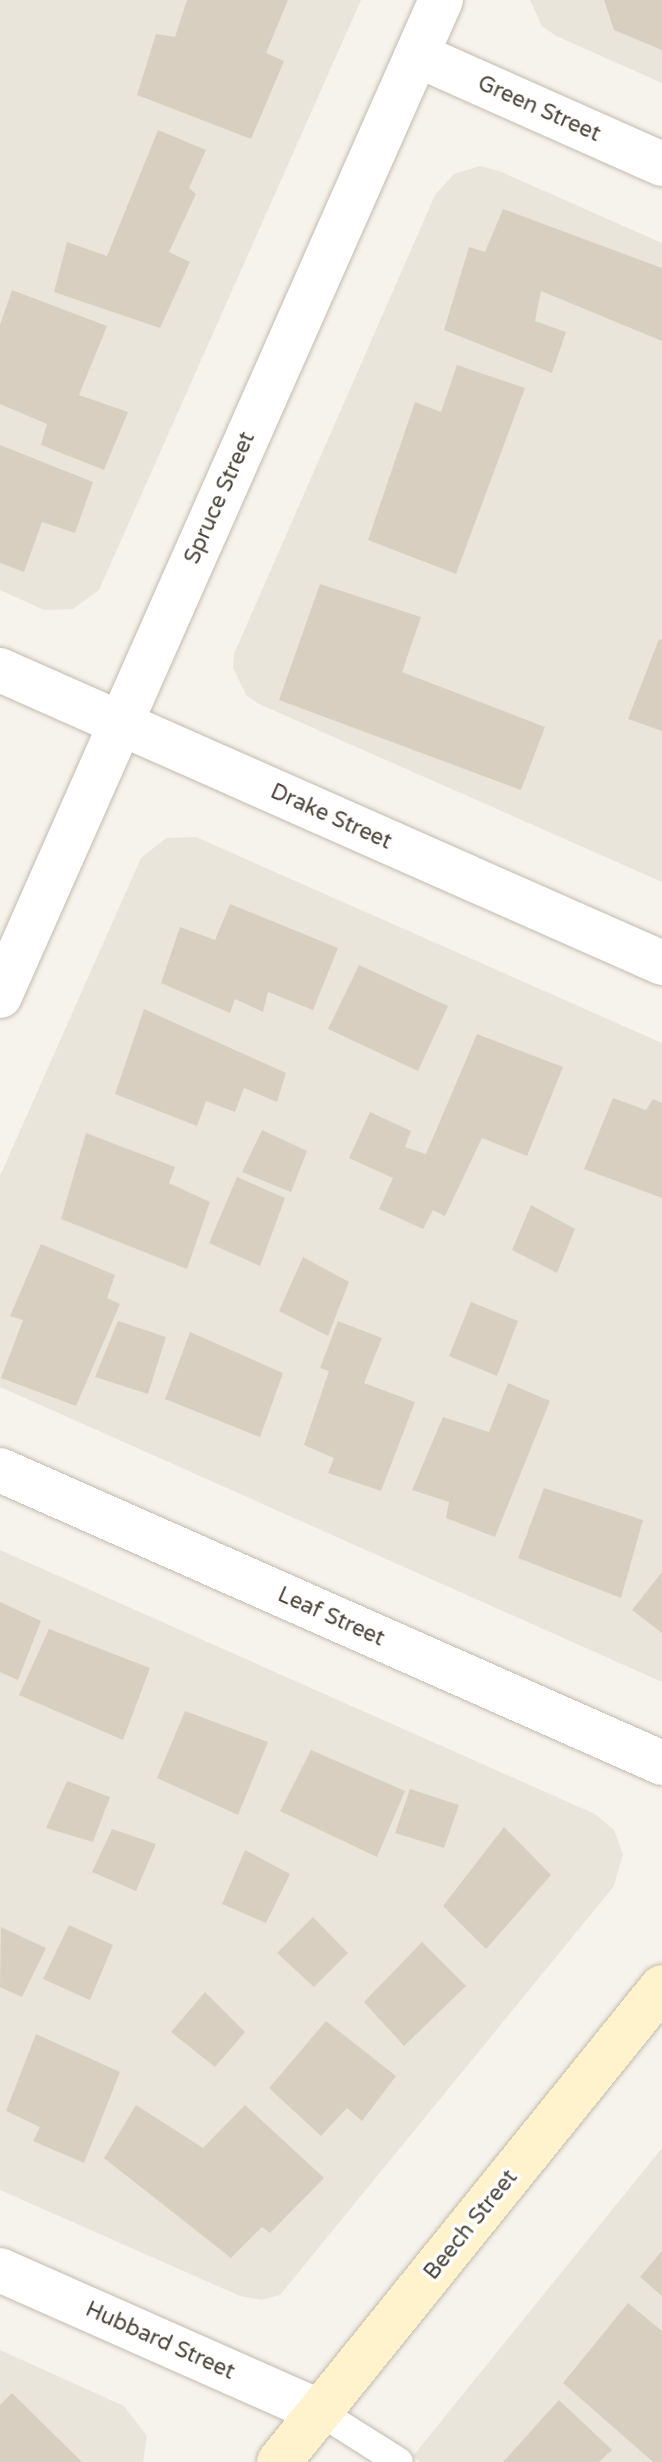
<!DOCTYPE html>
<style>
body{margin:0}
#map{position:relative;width:662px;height:2462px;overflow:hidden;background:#f6f3ec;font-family:"Varela Round",sans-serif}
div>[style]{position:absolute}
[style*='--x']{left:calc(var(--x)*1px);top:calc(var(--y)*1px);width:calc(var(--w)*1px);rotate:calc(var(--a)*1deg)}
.residential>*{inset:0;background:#eae5da}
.building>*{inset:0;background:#d8cfc1}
.roads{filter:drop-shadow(0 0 2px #c2bbae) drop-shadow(0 0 2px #c2bbae)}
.lane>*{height:28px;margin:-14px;padding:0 14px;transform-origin:14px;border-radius:14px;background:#fff}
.street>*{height:44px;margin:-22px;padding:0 22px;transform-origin:22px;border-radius:22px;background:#fff}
.secondary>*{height:44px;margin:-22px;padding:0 22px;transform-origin:22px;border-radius:22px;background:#fff3cd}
span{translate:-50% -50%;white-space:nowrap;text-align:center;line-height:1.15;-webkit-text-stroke:7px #fff;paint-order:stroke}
.street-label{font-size:22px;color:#4b4439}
</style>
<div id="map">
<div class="residential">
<i style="clip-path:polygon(0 0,361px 0,99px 590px,73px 609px,44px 610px,0 590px)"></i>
<i style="clip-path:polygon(530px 0,662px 0,662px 83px,556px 36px,542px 26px)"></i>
<i style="clip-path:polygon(480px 166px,499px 171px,662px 243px,662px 882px,259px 704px,246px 695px,233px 668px,234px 654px,435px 195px,454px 174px)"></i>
<i style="clip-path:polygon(196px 837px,662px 1043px,662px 1682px,0 1387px,0 1176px,141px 858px,166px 838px)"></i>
<i style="clip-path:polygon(0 1550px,595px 1814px,614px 1830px,623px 1854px,614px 1886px,280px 2295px,262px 2300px,240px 2296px,0 2190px)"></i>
<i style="clip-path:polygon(662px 2148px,662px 2462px,420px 2462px,413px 2456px)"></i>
<i style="clip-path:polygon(0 2350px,124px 2406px,147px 2436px,143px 2462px,0 2462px)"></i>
</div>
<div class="building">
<i style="clip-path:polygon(187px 0,288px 0,266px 53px,284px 61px,251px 139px,137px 95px,156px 34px,175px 37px)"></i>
<i style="clip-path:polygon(604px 0,662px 0,662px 50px,614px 30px)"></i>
<i style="clip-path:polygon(158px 130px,206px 150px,189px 188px,196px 194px,169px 252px,190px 262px,160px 328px,54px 292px,67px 242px,107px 256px)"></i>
<i style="clip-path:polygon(503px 209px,662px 268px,662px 341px,541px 291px,535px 321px,566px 332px,552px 373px,444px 330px,469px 247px,485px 252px)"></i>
<i style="clip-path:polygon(12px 290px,107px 326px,79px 395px,128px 412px,104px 470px,41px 445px,47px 424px,0 404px,0 325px)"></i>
<i style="clip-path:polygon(457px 365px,525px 388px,456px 574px,368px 540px,415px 402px,441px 412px)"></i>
<i style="clip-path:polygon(0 445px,93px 482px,75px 533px,42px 522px,24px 572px,0 563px)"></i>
<i style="clip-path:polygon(320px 584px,421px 617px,402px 672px,545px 727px,521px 790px,279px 700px)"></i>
<i style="clip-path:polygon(659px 639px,662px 640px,662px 731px,628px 719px)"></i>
<i style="clip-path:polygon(230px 904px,338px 948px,313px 1010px,268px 992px,263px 1012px,235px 999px,230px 1013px,161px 983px,180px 927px,215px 940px)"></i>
<i style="clip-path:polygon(359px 965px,448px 1006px,418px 1071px,328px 1029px)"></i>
<i style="clip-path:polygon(144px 1009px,286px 1073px,277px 1102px,244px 1088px,235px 1112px,206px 1101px,197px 1126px,115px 1094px)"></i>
<i style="clip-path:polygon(477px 1034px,563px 1067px,527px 1156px,482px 1138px,445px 1216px,433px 1210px,423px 1229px,379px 1209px,393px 1178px,349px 1158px,370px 1112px,411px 1131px,405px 1147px,426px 1154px)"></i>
<i style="clip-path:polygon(613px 1098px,646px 1110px,653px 1099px,662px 1103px,662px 1198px,584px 1169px)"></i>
<i style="clip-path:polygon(262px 1130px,307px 1151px,291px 1192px,242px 1172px)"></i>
<i style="clip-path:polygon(86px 1133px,175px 1167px,169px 1183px,210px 1202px,187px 1269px,61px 1219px)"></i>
<i style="clip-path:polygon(237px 1177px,285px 1198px,260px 1266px,209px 1243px)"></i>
<i style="clip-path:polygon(531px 1205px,575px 1229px,557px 1273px,512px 1250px)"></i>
<i style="clip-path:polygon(41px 1244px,115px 1275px,107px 1298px,120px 1304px,76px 1406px,1px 1378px,23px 1320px,10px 1316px)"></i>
<i style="clip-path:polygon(303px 1257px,349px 1282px,328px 1336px,279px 1311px)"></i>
<i style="clip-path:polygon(471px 1302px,518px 1321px,497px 1376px,449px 1356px)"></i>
<i style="clip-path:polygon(118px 1321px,166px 1337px,148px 1394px,95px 1377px)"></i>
<i style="clip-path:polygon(338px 1321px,382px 1338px,364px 1383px,415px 1402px,381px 1491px,328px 1473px,334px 1458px,304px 1445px,329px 1371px,320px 1368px)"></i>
<i style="clip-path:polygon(190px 1332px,283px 1373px,260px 1437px,165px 1399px)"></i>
<i style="clip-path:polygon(508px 1383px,550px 1401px,495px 1537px,446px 1518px,449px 1502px,412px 1490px,443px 1417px,489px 1432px)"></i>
<i style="clip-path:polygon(544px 1488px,643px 1520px,621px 1598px,518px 1558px)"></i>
<i style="clip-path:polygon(662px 1572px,662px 1633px,632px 1610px)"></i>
<i style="clip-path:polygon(0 1602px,41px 1621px,18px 1680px,0 1672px)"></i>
<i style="clip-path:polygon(49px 1629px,150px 1668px,123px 1740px,19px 1695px)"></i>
<i style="clip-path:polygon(185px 1711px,268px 1742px,238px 1815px,157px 1778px)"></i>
<i style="clip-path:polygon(311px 1750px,405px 1791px,377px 1857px,280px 1811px)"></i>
<i style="clip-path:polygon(67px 1781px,110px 1797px,93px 1842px,46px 1828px)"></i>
<i style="clip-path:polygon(410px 1789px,459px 1805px,444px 1848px,395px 1833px)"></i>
<i style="clip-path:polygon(504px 1827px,551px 1875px,486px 1949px,443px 1906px)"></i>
<i style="clip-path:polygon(112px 1829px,156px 1844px,136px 1891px,92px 1872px)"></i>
<i style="clip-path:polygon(245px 1850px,290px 1874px,266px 1923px,222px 1904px)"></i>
<i style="clip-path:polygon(313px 1917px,348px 1953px,314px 1987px,277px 1953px)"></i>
<i style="clip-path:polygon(69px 1925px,113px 1945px,90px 2000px,43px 1979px)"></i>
<i style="clip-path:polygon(1px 1927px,46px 1948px,22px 1997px,0 1987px)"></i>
<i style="clip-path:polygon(422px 1942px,466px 1986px,404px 2046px,364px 2002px)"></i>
<i style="clip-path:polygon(205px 1992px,245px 2032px,215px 2067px,171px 2032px)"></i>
<i style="clip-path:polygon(326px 2021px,396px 2076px,362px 2121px,347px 2108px,321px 2136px,269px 2088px)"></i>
<i style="clip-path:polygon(36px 2034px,120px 2072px,84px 2163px,33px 2141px,40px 2127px,6px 2111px)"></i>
<i style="clip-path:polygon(136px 2105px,203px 2148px,245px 2105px,324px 2178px,270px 2233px,262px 2227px,231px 2258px,104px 2158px)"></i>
<i style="clip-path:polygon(662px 2251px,662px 2296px,640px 2277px)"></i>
<i style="clip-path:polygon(628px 2303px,662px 2331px,662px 2462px,653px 2462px,563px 2383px)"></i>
<i style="clip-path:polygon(12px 2393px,82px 2462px,0 2462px,0 2405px)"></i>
<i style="clip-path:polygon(559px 2400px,612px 2450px,599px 2462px,503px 2462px)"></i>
</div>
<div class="roads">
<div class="lane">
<i style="--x:320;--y:2412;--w:93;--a:32.3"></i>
</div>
<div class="street">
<i style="--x:417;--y:55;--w:268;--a:24"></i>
<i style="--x:0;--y:670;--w:724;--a:23.87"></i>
<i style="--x:0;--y:996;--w:1089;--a:-66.12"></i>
<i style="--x:0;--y:1470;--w:724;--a:23.87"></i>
<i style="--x:0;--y:2270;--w:350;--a:23.9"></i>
</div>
<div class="secondary">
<i style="--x:279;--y:2462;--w:610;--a:-51.12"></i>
</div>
</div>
<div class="street-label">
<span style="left:539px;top:109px;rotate:24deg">Green Street</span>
<span style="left:220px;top:498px;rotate:-66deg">Spruce Street</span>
<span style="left:331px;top:817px;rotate:24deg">Drake Street</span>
<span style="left:331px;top:1617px;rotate:24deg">Leaf Street</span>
<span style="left:471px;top:2225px;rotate:-51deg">Beech Street</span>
<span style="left:160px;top:2341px;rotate:24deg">Hubbard Street</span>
</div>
</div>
